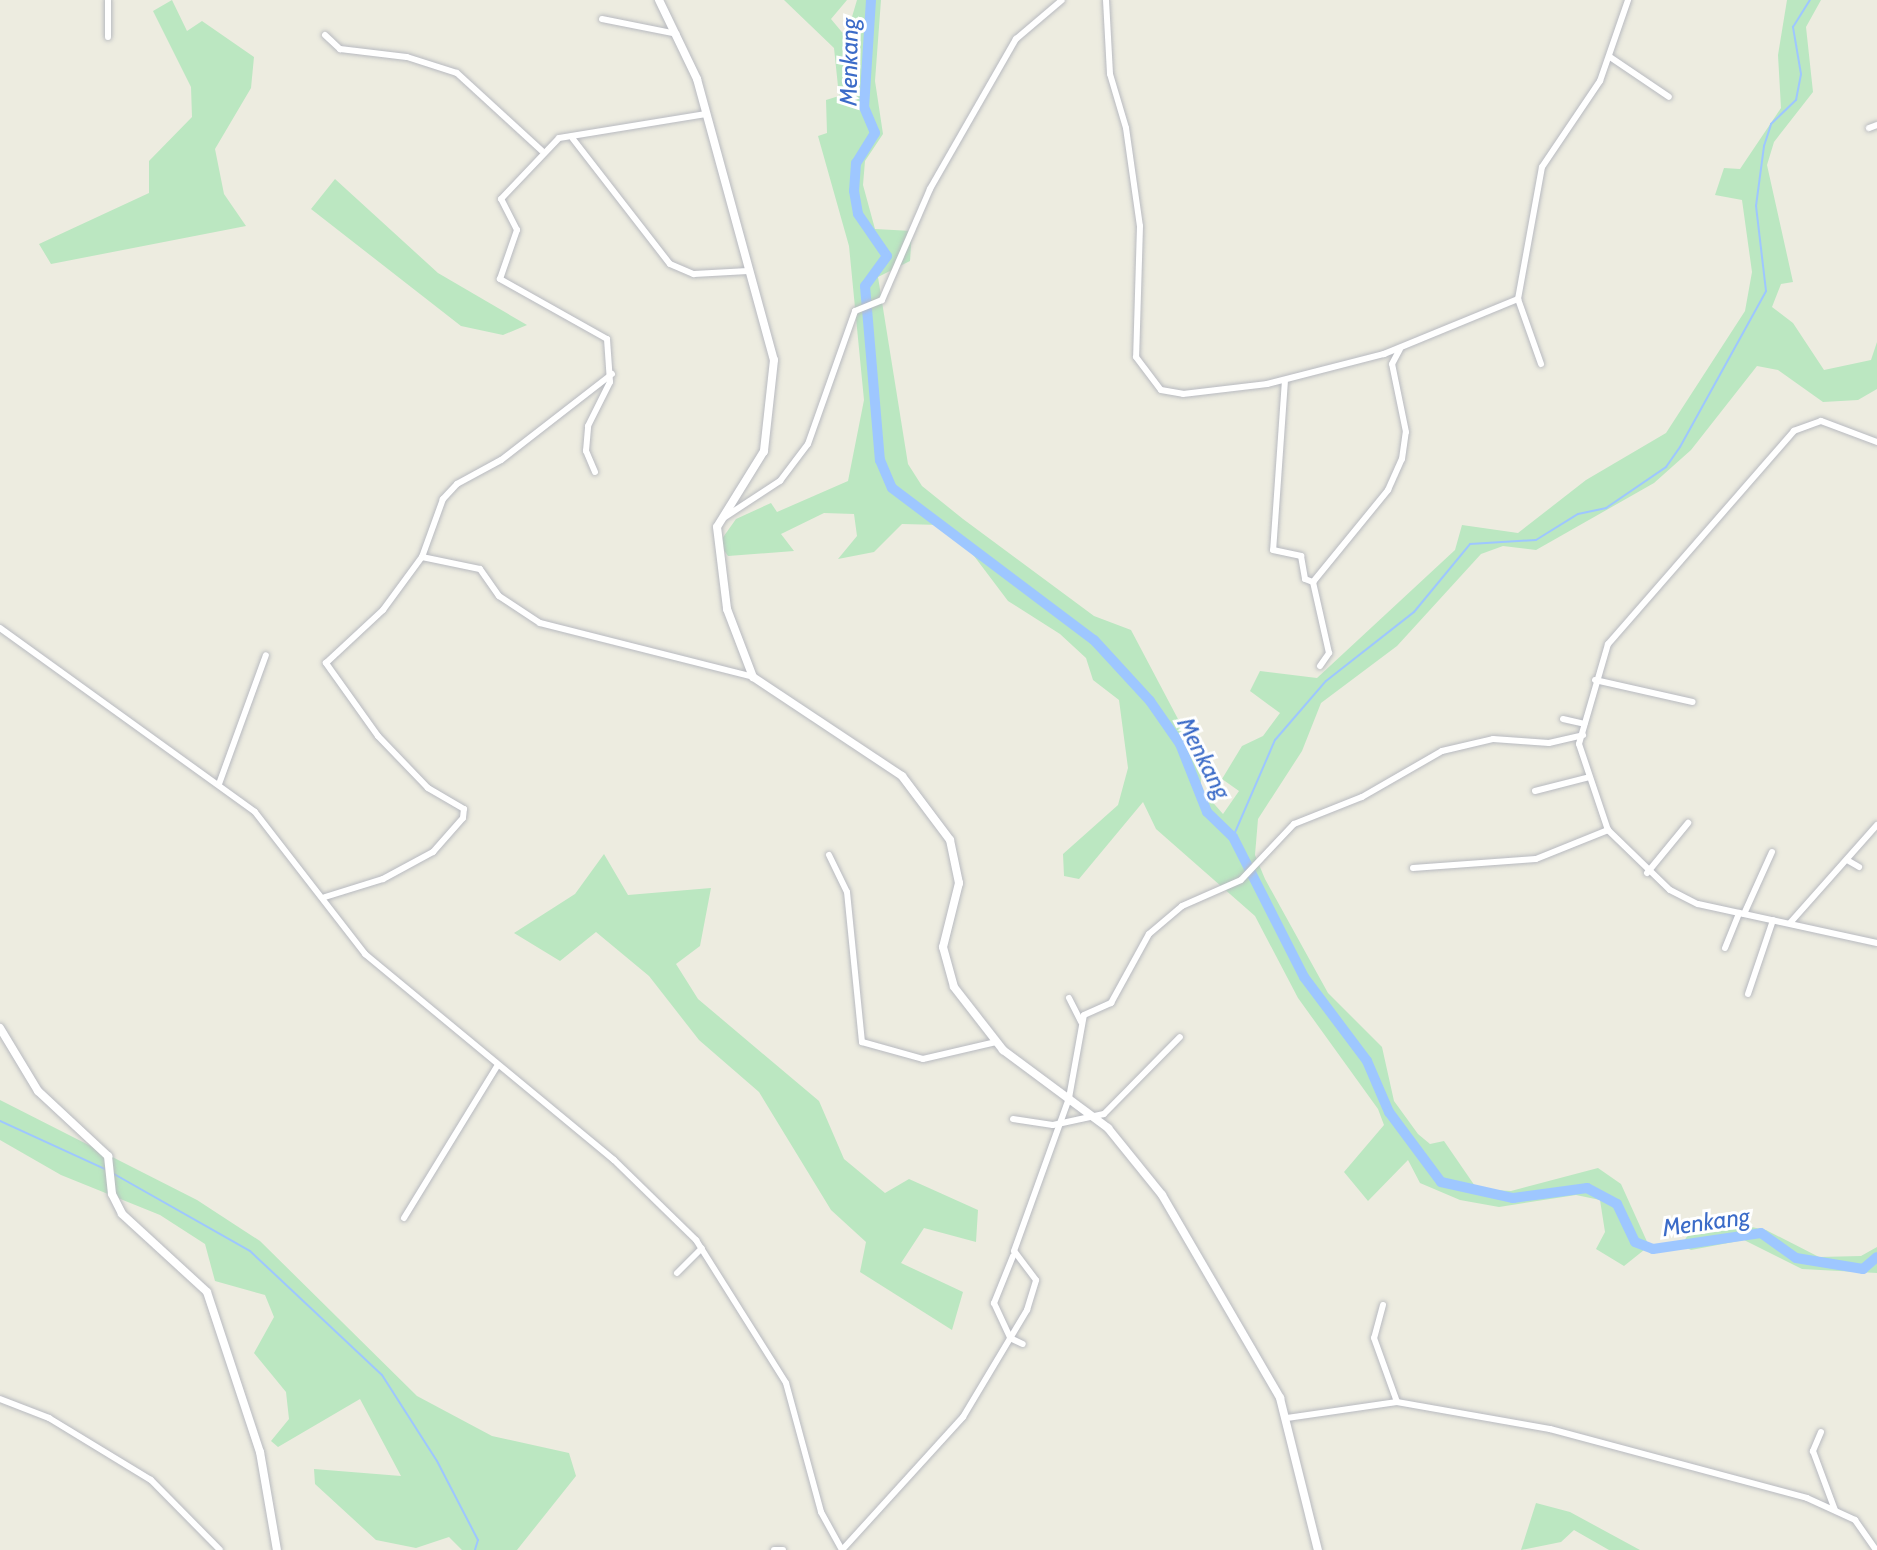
<!DOCTYPE html>
<style>
body{margin:0}
#map{position:relative;width:1877px;height:1550px;overflow:hidden;background:#edece0;font-family:Cabin,sans-serif}
div>[style]{position:absolute}
[style*='--x']{left:calc(var(--x)*1px);top:calc(var(--y)*1px);width:calc(var(--w)*1px);rotate:calc(var(--a)*1deg)}
.green>*{inset:0;background:#bbe7c1}
.stream>*{height:2px;margin:-1px;padding:0 1px;transform-origin:1px;border-radius:1px;background:#9ec7ff}
.river>*{height:10px;margin:-5px;padding:0 5px;transform-origin:5px;border-radius:5px;background:#9ec7ff}
.roads{filter:drop-shadow(0 0 2px #b8bac0) drop-shadow(0 0 2px #b8bac0)}
.street>*{height:6px;margin:-3px;padding:0 3px;transform-origin:3px;border-radius:3px;background:#fff}
.secondary>*{height:8px;margin:-4px;padding:0 4px;transform-origin:4px;border-radius:4px;background:#fff}
span{translate:-50% -50%;white-space:nowrap;text-align:center;line-height:1.15;-webkit-text-stroke:6px #fff;paint-order:stroke}
.water-label{font-size:24px;color:#3b6bc8;font-style:italic}
</style>
<div id="map">
<div class="green">
<i style="clip-path:polygon(172px 0,187px 31px,202px 21px,254px 57px,251px 88px,215px 149px,224px 194px,246px 226px,51px 264px,39px 244px,149px 193px,149px 161px,192px 117px,191px 87px,153px 11px)"></i>
<i style="clip-path:polygon(784px 0,847px 0,831px 19px,846px 37px,857px 0,881px 0,875px 81px,883px 134px,865px 161px,863px 185px,875px 229px,912px 231px,910px 261px,878px 277px,908px 464px,922px 486px,963px 519px,1094px 616px,1131px 630px,1178px 719px,1200px 735px,1201px 789px,1223px 814px,1239px 791px,1222px 779px,1242px 746px,1263px 736px,1280px 713px,1250px 691px,1260px 671px,1317px 678px,1455px 550px,1462px 525px,1518px 533px,1586px 480px,1666px 433px,1745px 311px,1752px 272px,1742px 200px,1715px 195px,1724px 168px,1740px 169px,1781px 108px,1778px 55px,1787px 0,1821px 0,1806px 27px,1813px 92px,1774px 142px,1767px 165px,1793px 282px,1781px 284px,1772px 307px,1793px 323px,1824px 370px,1871px 360px,1877px 342px,1877px 389px,1858px 400px,1823px 402px,1778px 370px,1757px 366px,1691px 450px,1654px 483px,1536px 550px,1503px 546px,1481px 554px,1397px 646px,1321px 703px,1302px 751px,1258px 819px,1255px 855px,1265px 879px,1328px 993px,1382px 1047px,1394px 1101px,1418px 1134px,1430px 1144px,1444px 1141px,1477px 1189px,1511px 1191px,1598px 1168px,1621px 1184px,1649px 1246px,1624px 1266px,1596px 1249px,1605px 1232px,1600px 1200px,1576px 1195px,1499px 1207px,1460px 1200px,1420px 1183px,1408px 1160px,1368px 1201px,1344px 1172px,1384px 1125px,1378px 1109px,1298px 998px,1255px 916px,1156px 829px,1143px 802px,1079px 879px,1064px 876px,1063px 854px,1118px 805px,1128px 768px,1119px 700px,1093px 680px,1086px 658px,1060px 634px,1008px 601px,962px 540px,941px 525px,902px 524px,874px 552px,838px 559px,857px 536px,854px 514px,824px 513px,781px 534px,794px 551px,728px 556px,719px 543px,736px 519px,771px 503px,777px 512px,848px 481px,864px 400px,849px 246px,818px 136px,827px 133px,826px 100px,839px 96px,834px 48px)"></i>
<i style="clip-path:polygon(335px 179px,438px 273px,527px 325px,503px 335px,461px 326px,311px 209px)"></i>
<i style="clip-path:polygon(604px 854px,628px 895px,711px 888px,700px 946px,676px 964px,698px 999px,819px 1101px,844px 1159px,885px 1193px,909px 1179px,978px 1210px,976px 1242px,924px 1228px,901px 1263px,963px 1292px,952px 1330px,860px 1272px,866px 1242px,831px 1210px,759px 1092px,699px 1040px,649px 976px,596px 932px,560px 961px,514px 933px,575px 894px)"></i>
<i style="clip-path:polygon(0 1100px,197px 1200px,260px 1241px,417px 1396px,492px 1436px,569px 1453px,576px 1476px,517px 1550px,462px 1550px,449px 1537px,416px 1548px,376px 1540px,315px 1484px,314px 1469px,401px 1476px,360px 1399px,278px 1447px,271px 1441px,289px 1419px,286px 1392px,254px 1353px,274px 1317px,265px 1295px,215px 1281px,205px 1244px,160px 1215px,61px 1175px,0 1140px)"></i>
<i style="clip-path:polygon(1732px 1223px,1766px 1230px,1819px 1257px,1861px 1256px,1877px 1247px,1877px 1273px,1802px 1269px,1744px 1240px,1691px 1250px,1681px 1245px,1691px 1231px)"></i>
<i style="clip-path:polygon(1536px 1503px,1570px 1512px,1640px 1550px,1609px 1550px,1574px 1530px,1561px 1542px,1521px 1550px)"></i>
</div>
<div class="stream">
<i style="--x:1233;--y:837;--w:106;--a:-66.6"></i>
<i style="--x:1275;--y:740;--w:78;--a:-49.2"></i>
<i style="--x:1326;--y:681;--w:112;--a:-38.1"></i>
<i style="--x:1414;--y:612;--w:88;--a:-50.5"></i>
<i style="--x:1470;--y:544;--w:66;--a:-3.5"></i>
<i style="--x:1536;--y:540;--w:49;--a:-31.8"></i>
<i style="--x:1578;--y:514;--w:29;--a:-12"></i>
<i style="--x:1606;--y:508;--w:73;--a:-34.3"></i>
<i style="--x:1666;--y:467;--w:24;--a:-55"></i>
<i style="--x:1680;--y:447;--w:178;--a:-61.1"></i>
<i style="--x:1766;--y:291;--w:86;--a:-96.7"></i>
<i style="--x:1756;--y:206;--w:61;--a:-82.4"></i>
<i style="--x:1764;--y:146;--w:23;--a:-72"></i>
<i style="--x:1771;--y:124;--w:35;--a:-44"></i>
<i style="--x:1796;--y:100;--w:26;--a:-79"></i>
<i style="--x:1801;--y:74;--w:48;--a:-99.7"></i>
<i style="--x:1793;--y:27;--w:32;--a:-58"></i>
<i style="--x:0;--y:1121;--w:115;--a:24.6"></i>
<i style="--x:114;--y:1174;--w:156;--a:29.5"></i>
<i style="--x:250;--y:1251;--w:181;--a:43.2"></i>
<i style="--x:382;--y:1375;--w:102;--a:57.4"></i>
<i style="--x:437;--y:1461;--w:89;--a:62.6"></i>
<i style="--x:478;--y:1540;--w:10;--a:107"></i>
</div>
<div class="river">
<i style="--x:871;--y:0;--w:107;--a:93.7"></i>
<i style="--x:864;--y:107;--w:28;--a:67"></i>
<i style="--x:875;--y:133;--w:36;--a:122"></i>
<i style="--x:856;--y:163;--w:28;--a:94"></i>
<i style="--x:854;--y:191;--w:23;--a:80"></i>
<i style="--x:858;--y:214;--w:51;--a:55.4"></i>
<i style="--x:887;--y:256;--w:37;--a:126"></i>
<i style="--x:865;--y:286;--w:175;--a:85.1"></i>
<i style="--x:880;--y:460;--w:30;--a:67"></i>
<i style="--x:892;--y:488;--w:253;--a:37"></i>
<i style="--x:1094;--y:640;--w:83;--a:47.4"></i>
<i style="--x:1150;--y:701;--w:52;--a:55.1"></i>
<i style="--x:1180;--y:744;--w:73;--a:68.3"></i>
<i style="--x:1207;--y:812;--w:36;--a:44"></i>
<i style="--x:1233;--y:837;--w:157;--a:63.1"></i>
<i style="--x:1304;--y:977;--w:105;--a:53.1"></i>
<i style="--x:1367;--y:1061;--w:56;--a:66.7"></i>
<i style="--x:1389;--y:1112;--w:87;--a:53.4"></i>
<i style="--x:1441;--y:1182;--w:74;--a:12.5"></i>
<i style="--x:1513;--y:1198;--w:75;--a:-7.7"></i>
<i style="--x:1587;--y:1188;--w:34;--a:28"></i>
<i style="--x:1617;--y:1204;--w:42;--a:64.7"></i>
<i style="--x:1635;--y:1242;--w:19;--a:21"></i>
<i style="--x:1653;--y:1249;--w:109;--a:-8.4"></i>
<i style="--x:1761;--y:1233;--w:43;--a:35.5"></i>
<i style="--x:1796;--y:1258;--w:68;--a:9.3"></i>
<i style="--x:1863;--y:1269;--w:18;--a:-41"></i>
</div>
<div class="roads">
<div class="street">
<i style="--x:1106;--y:0;--w:74;--a:86.9"></i>
<i style="--x:1110;--y:74;--w:56;--a:73.5"></i>
<i style="--x:1126;--y:128;--w:99;--a:81.9"></i>
<i style="--x:1140;--y:226;--w:131;--a:91.7"></i>
<i style="--x:1136;--y:357;--w:41;--a:52.9"></i>
<i style="--x:1161;--y:390;--w:22;--a:10"></i>
<i style="--x:1183;--y:394;--w:85;--a:-6.8"></i>
<i style="--x:1267;--y:384;--w:121;--a:-14.4"></i>
<i style="--x:1384;--y:354;--w:145;--a:-22.3"></i>
<i style="--x:1518;--y:299;--w:134;--a:-79.7"></i>
<i style="--x:1542;--y:167;--w:104;--a:-56"></i>
<i style="--x:1600;--y:81;--w:86;--a:-70.9"></i>
<i style="--x:602;--y:19;--w:76;--a:11.3"></i>
<i style="--x:325;--y:35;--w:21;--a:43"></i>
<i style="--x:340;--y:49;--w:67;--a:6.8"></i>
<i style="--x:407;--y:57;--w:52;--a:17.7"></i>
<i style="--x:457;--y:73;--w:115;--a:42.5"></i>
<i style="--x:108;--y:37;--w:37;--a:-90"></i>
<i style="--x:1610;--y:57;--w:71;--a:34.1"></i>
<i style="--x:1869;--y:128;--w:9;--a:-21"></i>
<i style="--x:573;--y:139;--w:158;--a:52.2"></i>
<i style="--x:670;--y:264;--w:26;--a:23"></i>
<i style="--x:694;--y:274;--w:54;--a:-3.2"></i>
<i style="--x:1518;--y:299;--w:69;--a:70.5"></i>
<i style="--x:612;--y:374;--w:140;--a:142.2"></i>
<i style="--x:501;--y:460;--w:50;--a:151.4"></i>
<i style="--x:457;--y:484;--w:21;--a:133"></i>
<i style="--x:443;--y:499;--w:62;--a:109.9"></i>
<i style="--x:422;--y:557;--w:59;--a:11.7"></i>
<i style="--x:480;--y:569;--w:33;--a:55"></i>
<i style="--x:499;--y:596;--w:49;--a:33.4"></i>
<i style="--x:540;--y:623;--w:220;--a:14.2"></i>
<i style="--x:1285;--y:380;--w:170;--a:94"></i>
<i style="--x:1273;--y:550;--w:29;--a:12"></i>
<i style="--x:1301;--y:556;--w:23;--a:80"></i>
<i style="--x:1305;--y:579;--w:9;--a:21"></i>
<i style="--x:1877;--y:442;--w:60;--a:-159.4"></i>
<i style="--x:1821;--y:421;--w:29;--a:160"></i>
<i style="--x:1794;--y:431;--w:283;--a:131.1"></i>
<i style="--x:1608;--y:644;--w:104;--a:106.2"></i>
<i style="--x:1579;--y:744;--w:91;--a:71.4"></i>
<i style="--x:1608;--y:830;--w:86;--a:44.1"></i>
<i style="--x:1670;--y:890;--w:31;--a:27"></i>
<i style="--x:1698;--y:904;--w:183;--a:12.3"></i>
<i style="--x:595;--y:472;--w:23;--a:-113"></i>
<i style="--x:586;--y:451;--w:25;--a:-85"></i>
<i style="--x:588;--y:426;--w:49;--a:-63.4"></i>
<i style="--x:610;--y:382;--w:43;--a:-94"></i>
<i style="--x:607;--y:339;--w:123;--a:-150.7"></i>
<i style="--x:500;--y:279;--w:52;--a:-70.9"></i>
<i style="--x:517;--y:230;--w:35;--a:-117"></i>
<i style="--x:501;--y:199;--w:84;--a:-46.4"></i>
<i style="--x:559;--y:138;--w:149;--a:-9.3"></i>
<i style="--x:725;--y:517;--w:66;--a:-33.2"></i>
<i style="--x:780;--y:481;--w:46;--a:-52.9"></i>
<i style="--x:808;--y:444;--w:141;--a:-70.5"></i>
<i style="--x:855;--y:311;--w:29;--a:-22"></i>
<i style="--x:882;--y:300;--w:121;--a:-66.6"></i>
<i style="--x:930;--y:189;--w:173;--a:-60.2"></i>
<i style="--x:1016;--y:39;--w:60;--a:-40.3"></i>
<i style="--x:0;--y:628;--w:314;--a:35.8"></i>
<i style="--x:255;--y:812;--w:180;--a:52.2"></i>
<i style="--x:365;--y:954;--w:323;--a:39.6"></i>
<i style="--x:614;--y:1160;--w:115;--a:44.3"></i>
<i style="--x:696;--y:1240;--w:169;--a:57.8"></i>
<i style="--x:786;--y:1383;--w:134;--a:74.8"></i>
<i style="--x:821;--y:1512;--w:43;--a:61.1"></i>
<i style="--x:842;--y:1550;--w:180;--a:-47.7"></i>
<i style="--x:963;--y:1417;--w:125;--a:-59.1"></i>
<i style="--x:1027;--y:1310;--w:31;--a:-73"></i>
<i style="--x:1036;--y:1280;--w:36;--a:-127"></i>
<i style="--x:1014;--y:1251;--w:163;--a:-70.2"></i>
<i style="--x:1069;--y:1098;--w:84;--a:-79.8"></i>
<i style="--x:1084;--y:1015;--w:30;--a:-24"></i>
<i style="--x:1111;--y:1003;--w:79;--a:-61.2"></i>
<i style="--x:1149;--y:934;--w:43;--a:-40.3"></i>
<i style="--x:1182;--y:906;--w:64;--a:-23.8"></i>
<i style="--x:1241;--y:880;--w:77;--a:-46.6"></i>
<i style="--x:1294;--y:824;--w:73;--a:-21.7"></i>
<i style="--x:1362;--y:797;--w:92;--a:-29.9"></i>
<i style="--x:1442;--y:751;--w:52;--a:-13.2"></i>
<i style="--x:1493;--y:739;--w:56;--a:4.1"></i>
<i style="--x:1549;--y:743;--w:35;--a:-13"></i>
<i style="--x:1320;--y:666;--w:16;--a:-55"></i>
<i style="--x:1329;--y:653;--w:73;--a:-102.7"></i>
<i style="--x:1313;--y:582;--w:119;--a:-50.8"></i>
<i style="--x:1388;--y:490;--w:34;--a:-66"></i>
<i style="--x:1402;--y:459;--w:27;--a:-82"></i>
<i style="--x:1406;--y:432;--w:69;--a:-101.6"></i>
<i style="--x:1392;--y:364;--w:17;--a:-62"></i>
<i style="--x:1595;--y:680;--w:100;--a:12.7"></i>
<i style="--x:1563;--y:719;--w:22;--a:13"></i>
<i style="--x:219;--y:784;--w:137;--a:-70"></i>
<i style="--x:1535;--y:791;--w:53;--a:-14.3"></i>
<i style="--x:829;--y:855;--w:41;--a:64.1"></i>
<i style="--x:847;--y:892;--w:151;--a:84.3"></i>
<i style="--x:862;--y:1042;--w:63;--a:15.6"></i>
<i style="--x:923;--y:1059;--w:75;--a:-13.1"></i>
<i style="--x:1847;--y:860;--w:14;--a:30"></i>
<i style="--x:1413;--y:868;--w:123;--a:-4.2"></i>
<i style="--x:1536;--y:859;--w:78;--a:-21.9"></i>
<i style="--x:1647;--y:873;--w:65;--a:-50.6"></i>
<i style="--x:325;--y:897;--w:61;--a:-17.2"></i>
<i style="--x:383;--y:879;--w:57;--a:-28.4"></i>
<i style="--x:433;--y:852;--w:45;--a:-48.6"></i>
<i style="--x:463;--y:818;--w:9;--a:-84"></i>
<i style="--x:464;--y:809;--w:42;--a:-149.7"></i>
<i style="--x:428;--y:788;--w:72;--a:-133.9"></i>
<i style="--x:378;--y:736;--w:90;--a:-125.5"></i>
<i style="--x:326;--y:663;--w:78;--a:-42.9"></i>
<i style="--x:383;--y:610;--w:66;--a:-53.7"></i>
<i style="--x:1744;--y:914;--w:68;--a:-65.7"></i>
<i style="--x:1790;--y:923;--w:131;--a:-48.4"></i>
<i style="--x:1725;--y:948;--w:38;--a:-68"></i>
<i style="--x:1748;--y:994;--w:78;--a:-71.3"></i>
<i style="--x:1069;--y:998;--w:27;--a:63"></i>
<i style="--x:1013;--y:1119;--w:40;--a:8.5"></i>
<i style="--x:1053;--y:1125;--w:52;--a:-12.2"></i>
<i style="--x:1104;--y:1114;--w:108;--a:-45.4"></i>
<i style="--x:404;--y:1218;--w:178;--a:-58.5"></i>
<i style="--x:1013;--y:1256;--w:51;--a:112"></i>
<i style="--x:994;--y:1303;--w:38;--a:65"></i>
<i style="--x:1010;--y:1338;--w:14;--a:25"></i>
<i style="--x:677;--y:1273;--w:35;--a:-45"></i>
<i style="--x:1383;--y:1305;--w:34;--a:105"></i>
<i style="--x:1374;--y:1338;--w:68;--a:70.2"></i>
<i style="--x:0;--y:1399;--w:53;--a:21.2"></i>
<i style="--x:49;--y:1418;--w:119;--a:31.3"></i>
<i style="--x:151;--y:1480;--w:98;--a:45.4"></i>
<i style="--x:1287;--y:1418;--w:111;--a:-8.3"></i>
<i style="--x:1397;--y:1402;--w:155;--a:10"></i>
<i style="--x:1550;--y:1429;--w:266;--a:15"></i>
<i style="--x:1807;--y:1498;--w:53;--a:24.6"></i>
<i style="--x:1855;--y:1520;--w:37;--a:55"></i>
<i style="--x:1821;--y:1432;--w:21;--a:113"></i>
<i style="--x:1813;--y:1451;--w:63;--a:69.6"></i>
<i style="--x:774;--y:1550;--w:9;--a:0"></i>
</div>
<div class="secondary">
<i style="--x:659;--y:0;--w:88;--a:64.3"></i>
<i style="--x:697;--y:79;--w:291;--a:74.7"></i>
<i style="--x:774;--y:360;--w:92;--a:96.3"></i>
<i style="--x:764;--y:451;--w:89;--a:121.7"></i>
<i style="--x:717;--y:527;--w:83;--a:83"></i>
<i style="--x:727;--y:609;--w:73;--a:69.1"></i>
<i style="--x:753;--y:677;--w:179;--a:33.6"></i>
<i style="--x:902;--y:776;--w:80;--a:53.1"></i>
<i style="--x:950;--y:840;--w:44;--a:78.2"></i>
<i style="--x:959;--y:883;--w:66;--a:104"></i>
<i style="--x:943;--y:947;--w:41;--a:74.6"></i>
<i style="--x:954;--y:987;--w:80;--a:52.1"></i>
<i style="--x:1003;--y:1050;--w:131;--a:36.6"></i>
<i style="--x:1108;--y:1128;--w:86;--a:51.1"></i>
<i style="--x:1162;--y:1195;--w:235;--a:59.8"></i>
<i style="--x:1280;--y:1398;--w:157;--a:76"></i>
<i style="--x:0;--y:1028;--w:74;--a:58.9"></i>
<i style="--x:38;--y:1091;--w:96;--a:42.9"></i>
<i style="--x:108;--y:1156;--w:38;--a:84"></i>
<i style="--x:112;--y:1194;--w:22;--a:63"></i>
<i style="--x:122;--y:1214;--w:115;--a:42.5"></i>
<i style="--x:207;--y:1292;--w:169;--a:71.7"></i>
<i style="--x:260;--y:1452;--w:99;--a:80.2"></i>
</div>
</div>
<div class="water-label">
<span style="left:849px;top:62px;rotate:-89deg">Menkang</span>
<span style="left:1204px;top:758px;rotate:63deg">Menkang</span>
<span style="left:1706px;top:1222px;rotate:-8deg">Menkang</span>
</div>
</div>
